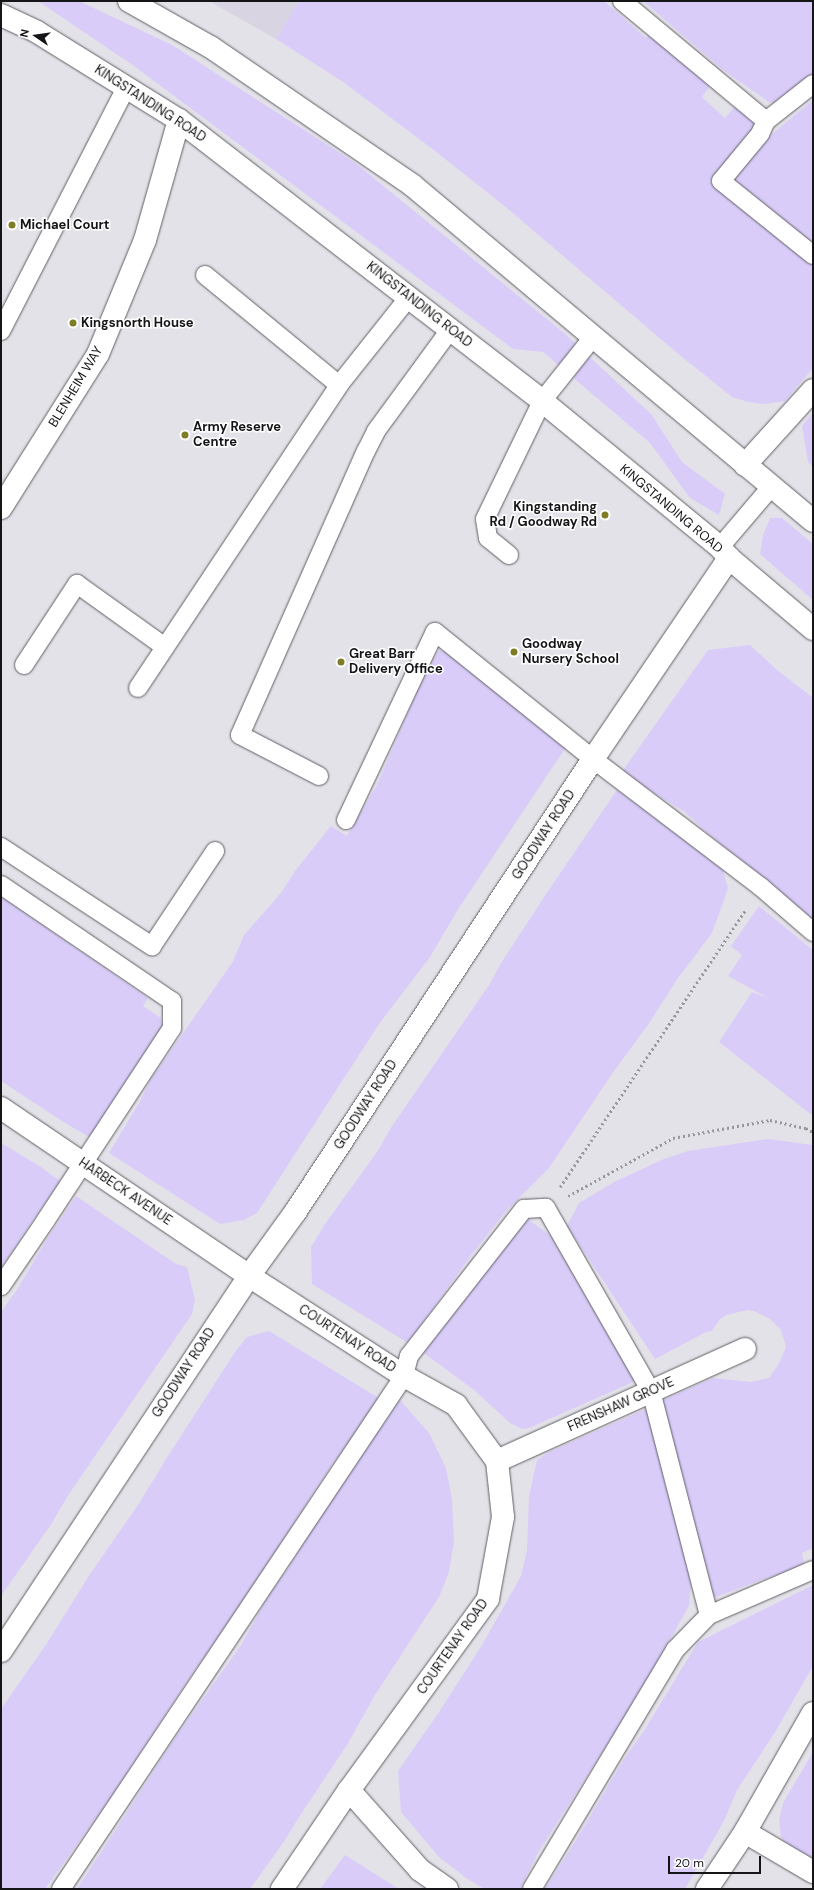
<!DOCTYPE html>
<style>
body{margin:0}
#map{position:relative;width:814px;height:1890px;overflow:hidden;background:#e4e2e9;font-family:"DM Sans",sans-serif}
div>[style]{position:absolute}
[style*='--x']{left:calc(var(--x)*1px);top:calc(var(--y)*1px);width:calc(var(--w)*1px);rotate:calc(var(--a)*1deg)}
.built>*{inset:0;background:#d8d4e2}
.green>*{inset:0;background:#daccf9}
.path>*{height:2.5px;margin-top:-1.25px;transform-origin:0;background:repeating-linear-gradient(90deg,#98979c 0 2px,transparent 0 5px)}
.roads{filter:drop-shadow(0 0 1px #605e64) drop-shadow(0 0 1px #605e64)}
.service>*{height:18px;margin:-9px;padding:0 9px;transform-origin:9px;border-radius:9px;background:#fff}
.minor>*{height:22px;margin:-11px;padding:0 11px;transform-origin:11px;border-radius:11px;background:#fff}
.secondary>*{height:22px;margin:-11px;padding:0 11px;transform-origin:11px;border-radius:11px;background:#fff}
.dots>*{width:11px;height:11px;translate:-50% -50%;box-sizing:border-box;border:2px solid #fff;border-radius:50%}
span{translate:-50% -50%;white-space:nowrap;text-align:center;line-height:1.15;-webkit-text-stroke:3px #fff;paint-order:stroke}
.street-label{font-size:13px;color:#151417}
.poi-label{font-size:13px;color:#151417;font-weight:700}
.left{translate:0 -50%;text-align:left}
.right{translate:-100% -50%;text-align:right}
.frame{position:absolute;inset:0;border:2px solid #151417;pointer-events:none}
.north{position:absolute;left:16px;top:16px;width:40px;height:40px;-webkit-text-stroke:3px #fff;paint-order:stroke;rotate:283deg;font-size:11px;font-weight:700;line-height:16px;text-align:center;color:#151417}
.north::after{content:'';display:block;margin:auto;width:14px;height:18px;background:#151417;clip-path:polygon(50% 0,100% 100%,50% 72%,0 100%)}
.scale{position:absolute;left:668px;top:1856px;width:93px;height:18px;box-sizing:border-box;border:2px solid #151417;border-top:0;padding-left:5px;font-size:12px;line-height:14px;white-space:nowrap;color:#151417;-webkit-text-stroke:3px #fff;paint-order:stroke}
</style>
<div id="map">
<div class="built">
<i style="clip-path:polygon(209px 1px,299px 1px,276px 39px)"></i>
</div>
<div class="green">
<i style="clip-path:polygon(38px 1px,79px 1px,172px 45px,354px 162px,564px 333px,652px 415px,682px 462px,725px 494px,719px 515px,690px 498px,650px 443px,543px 352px,513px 349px,134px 66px)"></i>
<i style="clip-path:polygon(299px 1px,604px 1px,646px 38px,651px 33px,710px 86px,702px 97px,725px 118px,737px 104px,754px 117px,754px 131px,710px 182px,813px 265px,813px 368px,785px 401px,764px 404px,748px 402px,732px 397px,676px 352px,502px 204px,435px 151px,343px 82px,276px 39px)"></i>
<i style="clip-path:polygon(643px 1px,813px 1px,813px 78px,779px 104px,769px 102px,723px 70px)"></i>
<i style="clip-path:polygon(813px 100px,813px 245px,731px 180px,755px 148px)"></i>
<i style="clip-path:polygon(813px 412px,813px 467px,808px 462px,802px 426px)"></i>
<i style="clip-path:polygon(770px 518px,782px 518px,813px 544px,813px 600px,760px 554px,763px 535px)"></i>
<i style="clip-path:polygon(750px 645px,776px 669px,813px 698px,813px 920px,704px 830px,685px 812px,621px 773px,708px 650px)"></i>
<i style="clip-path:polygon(439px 650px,460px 657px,568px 744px,459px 908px,430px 957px,379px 1024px,257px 1213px,244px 1220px,220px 1224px,109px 1153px,139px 1103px,151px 1079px,232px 963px,244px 935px,281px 893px,295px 871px,331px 826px,347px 836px,377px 785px,422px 679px)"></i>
<i style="clip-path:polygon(617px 790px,722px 868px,728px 888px,722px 906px,712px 933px,678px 978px,648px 1025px,614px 1071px,549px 1168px,508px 1209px,472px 1254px,408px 1343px,312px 1284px,311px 1247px,325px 1224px,377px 1152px,390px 1129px,489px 985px,501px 963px,548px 891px)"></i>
<i style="clip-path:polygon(1px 897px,148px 998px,143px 1006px,161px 1018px,163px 1028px,91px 1138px,65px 1123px,1px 1081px)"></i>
<i style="clip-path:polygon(759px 906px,813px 950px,813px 1116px,719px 1042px,752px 992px,768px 998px,728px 976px,742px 955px,731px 946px)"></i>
<i style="clip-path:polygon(768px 1139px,813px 1145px,813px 1548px,802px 1553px,805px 1567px,772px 1576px,713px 1598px,659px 1402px,713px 1378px,751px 1382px,769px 1378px,778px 1365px,786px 1347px,781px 1330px,770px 1319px,754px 1311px,747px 1310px,727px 1315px,720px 1319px,712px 1331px,706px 1332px,655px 1359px,567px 1226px,579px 1203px,616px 1181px,664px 1159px,688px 1151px)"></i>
<i style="clip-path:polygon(1px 1143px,38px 1165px,60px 1181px,1px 1267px)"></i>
<i style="clip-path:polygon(76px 1196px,176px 1264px,187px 1267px,195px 1300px,192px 1314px,67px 1497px,52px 1523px,1px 1596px,1px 1312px,18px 1288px,47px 1239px)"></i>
<i style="clip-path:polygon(525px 1217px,551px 1236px,574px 1276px,597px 1309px,638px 1380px,529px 1428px,522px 1429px,510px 1423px,474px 1390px,421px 1351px)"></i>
<i style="clip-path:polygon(269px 1331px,382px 1400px,331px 1466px,223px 1632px,191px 1675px,111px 1797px,45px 1889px,1px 1889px,1px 1709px,47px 1643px,90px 1574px,138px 1505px,168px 1456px,235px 1352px,247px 1337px)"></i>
<i style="clip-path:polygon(400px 1400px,429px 1433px,446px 1468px,452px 1499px,454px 1541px,449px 1572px,439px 1597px,375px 1695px,347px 1745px,301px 1814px,285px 1840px,250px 1889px,77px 1889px,175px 1738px,241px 1645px,269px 1595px,288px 1569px,329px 1502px)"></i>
<i style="clip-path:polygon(648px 1408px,680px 1530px,691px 1581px,689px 1606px,637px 1698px,539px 1851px,520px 1889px,484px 1889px,466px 1878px,439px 1857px,401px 1812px,398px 1771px,437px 1715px,482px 1645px,521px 1576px,527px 1550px,529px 1496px,537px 1460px,549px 1452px)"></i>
<i style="clip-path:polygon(813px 1585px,813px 1666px,774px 1734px,737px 1790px,724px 1821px,685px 1889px,545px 1889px,573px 1845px,624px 1759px,645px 1729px,698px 1642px)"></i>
<i style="clip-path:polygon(813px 1752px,813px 1860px,790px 1849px,781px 1837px,779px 1820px,783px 1803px)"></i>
<i style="clip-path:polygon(345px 1855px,399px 1889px,320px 1889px)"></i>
</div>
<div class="path">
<i style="--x:560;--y:1187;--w:334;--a:-56.2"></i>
<i style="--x:568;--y:1196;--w:120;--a:-28.9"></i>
<i style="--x:673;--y:1138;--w:99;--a:-10.5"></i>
<i style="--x:770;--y:1120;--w:37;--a:13"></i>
<i style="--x:806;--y:1128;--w:8;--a:30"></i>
</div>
<div class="roads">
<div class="service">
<i style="--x:622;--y:1;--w:187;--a:39.8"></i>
<i style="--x:766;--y:121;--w:60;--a:-38.2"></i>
<i style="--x:766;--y:121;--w:14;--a:115"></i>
<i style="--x:760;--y:134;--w:61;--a:129.7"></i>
<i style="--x:721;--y:181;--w:118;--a:38.8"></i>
<i style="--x:205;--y:275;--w:173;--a:39.4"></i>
<i style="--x:339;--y:385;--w:112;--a:-51.5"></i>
<i style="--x:1;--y:331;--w:273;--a:-62.8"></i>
<i style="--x:720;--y:547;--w:79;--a:-49.6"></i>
<i style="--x:509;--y:555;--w:27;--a:-141"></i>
<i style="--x:488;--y:538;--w:19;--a:-99"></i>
<i style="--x:485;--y:519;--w:131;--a:-64.2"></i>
<i style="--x:542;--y:401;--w:82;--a:-51.4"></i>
<i style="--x:24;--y:665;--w:97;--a:-56.8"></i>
<i style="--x:77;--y:584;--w:108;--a:35.6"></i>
<i style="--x:138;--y:688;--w:364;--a:-56.4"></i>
<i style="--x:319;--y:776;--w:89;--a:-152.6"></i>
<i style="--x:240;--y:735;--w:311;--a:-66.1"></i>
<i style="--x:366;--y:451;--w:22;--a:-63"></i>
<i style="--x:376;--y:431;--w:125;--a:-53.8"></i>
<i style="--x:346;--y:820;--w:208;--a:-64.7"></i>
<i style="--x:435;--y:632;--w:203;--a:38.8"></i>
<i style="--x:593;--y:759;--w:211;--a:37.3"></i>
<i style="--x:761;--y:887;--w:69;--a:40.9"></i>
<i style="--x:1;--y:847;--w:181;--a:33.3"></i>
<i style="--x:152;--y:946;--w:114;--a:-56.4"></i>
<i style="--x:1;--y:885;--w:207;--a:34.2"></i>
<i style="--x:172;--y:1001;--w:27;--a:90"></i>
<i style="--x:172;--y:1028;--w:230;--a:123.3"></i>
<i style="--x:46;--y:1220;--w:80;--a:124.3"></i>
<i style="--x:709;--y:1615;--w:113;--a:-23.4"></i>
<i style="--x:61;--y:1889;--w:617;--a:-56.23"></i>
<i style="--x:404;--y:1376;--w:21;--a:-76"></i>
<i style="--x:409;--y:1356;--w:187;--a:-52"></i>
<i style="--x:524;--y:1209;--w:22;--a:-3"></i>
<i style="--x:546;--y:1208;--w:211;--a:60.2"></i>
<i style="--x:651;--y:1391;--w:231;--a:75.5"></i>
<i style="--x:709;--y:1615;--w:49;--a:134.2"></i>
<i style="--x:675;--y:1650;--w:279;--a:120.9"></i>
</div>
<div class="minor">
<i style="--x:745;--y:465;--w:101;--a:-47.8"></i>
<i style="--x:1;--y:508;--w:182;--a:-57.8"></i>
<i style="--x:98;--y:354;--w:123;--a:-67.6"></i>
<i style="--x:145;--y:240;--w:125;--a:-74.2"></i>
<i style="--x:1;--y:1108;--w:300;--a:34.1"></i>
<i style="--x:249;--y:1276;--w:184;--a:32.8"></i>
<i style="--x:404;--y:1376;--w:60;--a:29.1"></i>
<i style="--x:456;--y:1405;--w:69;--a:53.8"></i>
<i style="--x:497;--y:1461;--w:56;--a:83.9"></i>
<i style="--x:503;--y:1517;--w:83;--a:100.4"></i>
<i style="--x:488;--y:1599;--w:236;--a:126"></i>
<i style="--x:349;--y:1790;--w:120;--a:124.1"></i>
<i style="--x:497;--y:1461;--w:272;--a:-24.3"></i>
<i style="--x:1;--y:1651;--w:450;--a:-56.5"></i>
<i style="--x:249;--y:1276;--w:80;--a:-54.1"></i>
<i style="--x:296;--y:1211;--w:541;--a:-56.69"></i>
<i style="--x:593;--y:759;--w:243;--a:-55.9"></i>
<i style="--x:349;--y:1790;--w:107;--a:48.4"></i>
<i style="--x:420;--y:1870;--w:33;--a:35"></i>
<i style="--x:745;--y:1832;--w:79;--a:30.5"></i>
<i style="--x:707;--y:1889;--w:69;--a:-56.3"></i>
<i style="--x:745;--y:1832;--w:137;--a:-60.3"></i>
</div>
<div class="secondary">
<i style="--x:129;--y:1;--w:95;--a:29.5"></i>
<i style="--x:212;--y:48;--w:242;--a:34.4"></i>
<i style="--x:412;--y:185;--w:523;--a:39.96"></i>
<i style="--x:1;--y:15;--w:40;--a:25"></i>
<i style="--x:37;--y:32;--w:167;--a:31.8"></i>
<i style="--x:179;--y:120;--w:459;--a:37.7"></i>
<i style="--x:542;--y:401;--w:230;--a:39.4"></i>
<i style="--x:720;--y:547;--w:14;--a:51"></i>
<i style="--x:729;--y:558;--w:110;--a:40.2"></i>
</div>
</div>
<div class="dots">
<i style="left:12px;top:225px;background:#7e7d25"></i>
<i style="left:73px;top:323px;background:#7e7d25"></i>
<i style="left:185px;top:435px;background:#7e7d25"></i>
<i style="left:605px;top:515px;background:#7e7d25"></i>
<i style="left:514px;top:652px;background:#7e7d25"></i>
<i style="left:341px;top:662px;background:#7e7d25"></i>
</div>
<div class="street-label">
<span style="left:150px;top:104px;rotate:33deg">KINGSTANDING ROAD</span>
<span style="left:419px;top:305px;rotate:38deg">KINGSTANDING ROAD</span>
<span style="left:76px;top:387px;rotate:-59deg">BLENHEIM WAY</span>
<span style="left:671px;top:509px;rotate:40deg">KINGSTANDING ROAD</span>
<span style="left:544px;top:835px;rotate:-57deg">GOODWAY ROAD</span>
<span style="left:366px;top:1105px;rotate:-57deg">GOODWAY ROAD</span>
<span style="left:125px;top:1192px;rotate:34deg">HARBECK AVENUE</span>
<span style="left:347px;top:1339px;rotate:33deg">COURTENAY ROAD</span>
<span style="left:184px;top:1373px;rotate:-57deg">GOODWAY ROAD</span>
<span style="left:621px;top:1405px;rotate:-24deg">FRENSHAW GROVE</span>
<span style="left:453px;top:1647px;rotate:-55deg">COURTENAY ROAD</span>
</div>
<div class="poi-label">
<span class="left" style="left:20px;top:225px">Michael Court</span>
<span class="left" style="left:81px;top:323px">Kingsnorth House</span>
<span class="left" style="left:193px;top:435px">Army Reserve<br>Centre</span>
<span class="right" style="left:597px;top:515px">Kingstanding<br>Rd / Goodway Rd</span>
<span class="left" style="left:522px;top:652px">Goodway<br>Nursery School</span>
<span class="left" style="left:349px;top:662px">Great Barr<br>Delivery Office</span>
</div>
<div class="frame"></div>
<div class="north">N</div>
<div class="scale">20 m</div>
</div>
